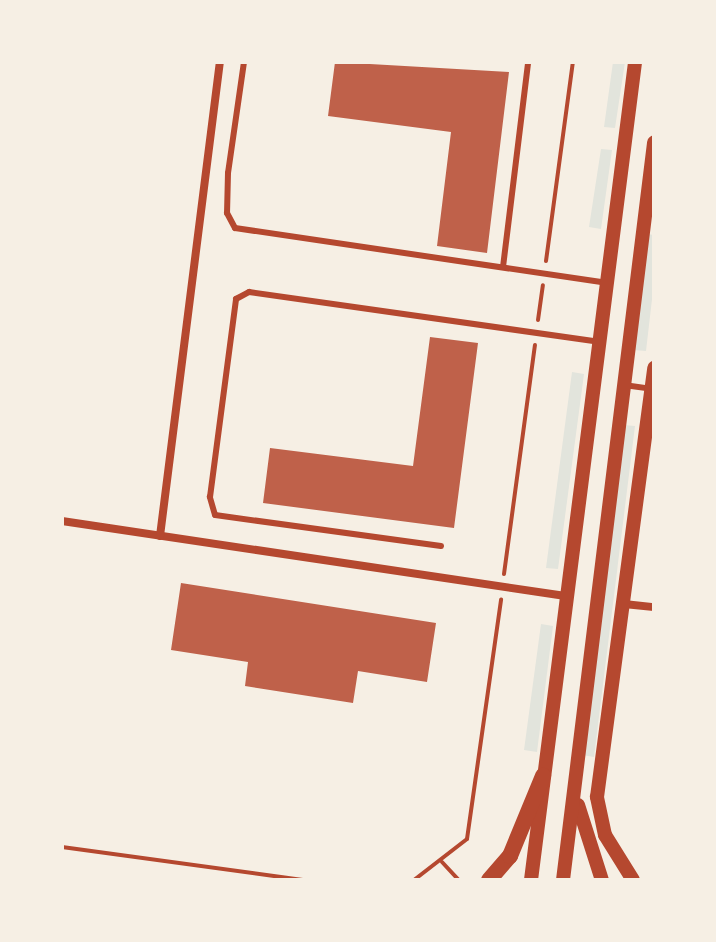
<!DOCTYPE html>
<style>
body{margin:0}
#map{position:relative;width:716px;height:942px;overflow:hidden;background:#f6efe4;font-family:"Work Sans",sans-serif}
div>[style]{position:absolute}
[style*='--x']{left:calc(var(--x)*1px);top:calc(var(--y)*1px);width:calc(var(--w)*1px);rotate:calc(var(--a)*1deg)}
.green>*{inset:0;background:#e2e4dc}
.building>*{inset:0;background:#bf614a}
.path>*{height:4px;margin:-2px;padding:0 2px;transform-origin:2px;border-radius:2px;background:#b5482f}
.service>*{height:6px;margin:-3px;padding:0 3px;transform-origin:3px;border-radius:3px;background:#b5482f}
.minor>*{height:8px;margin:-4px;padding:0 4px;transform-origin:4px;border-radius:4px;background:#b5482f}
.tertiary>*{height:14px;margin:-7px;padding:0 7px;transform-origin:7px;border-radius:7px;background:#b5482f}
.secondary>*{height:16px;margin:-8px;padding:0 8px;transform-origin:8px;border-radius:8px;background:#b5482f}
span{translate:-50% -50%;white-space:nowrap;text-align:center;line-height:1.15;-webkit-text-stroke:6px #f6efe4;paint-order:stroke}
.frame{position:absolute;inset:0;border:64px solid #f6efe4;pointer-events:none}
</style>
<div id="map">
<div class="green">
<i style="clip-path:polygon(613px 62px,625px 62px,615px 128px,604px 127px)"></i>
<i style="clip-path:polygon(601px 149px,612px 150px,601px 229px,589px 227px)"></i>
<i style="clip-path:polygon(647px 234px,654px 235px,654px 282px,646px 351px,634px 350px)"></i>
<i style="clip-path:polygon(572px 372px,584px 374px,558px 569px,546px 568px)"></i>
<i style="clip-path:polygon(623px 425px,635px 426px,594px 757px,582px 755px)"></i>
<i style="clip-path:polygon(541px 624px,553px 626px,537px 752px,524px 750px)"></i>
</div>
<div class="building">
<i style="clip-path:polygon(335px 62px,509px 72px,487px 253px,437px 246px,451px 132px,328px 116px)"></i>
<i style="clip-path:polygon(430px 337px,478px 343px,454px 528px,263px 503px,270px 448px,413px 466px)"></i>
<i style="clip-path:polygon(181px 583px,436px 623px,427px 682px,358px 671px,353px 703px,245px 686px,248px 662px,171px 650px)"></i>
</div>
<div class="path">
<i style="--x:546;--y:261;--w:201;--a:-82.3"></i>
<i style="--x:538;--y:320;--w:35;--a:-82"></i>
<i style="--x:504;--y:574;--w:231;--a:-82.3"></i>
<i style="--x:62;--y:847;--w:243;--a:7.8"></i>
<i style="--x:442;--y:862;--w:25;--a:47"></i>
<i style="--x:414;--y:880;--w:67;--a:-37.7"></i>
<i style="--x:467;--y:839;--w:242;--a:-81.9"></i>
</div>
<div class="service">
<i style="--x:244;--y:62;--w:112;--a:98.2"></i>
<i style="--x:228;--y:173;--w:40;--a:91.4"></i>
<i style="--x:227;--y:213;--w:17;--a:62"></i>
<i style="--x:235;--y:228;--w:377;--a:8.4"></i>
<i style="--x:503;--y:267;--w:207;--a:-83"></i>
<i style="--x:624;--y:385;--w:28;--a:8"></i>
<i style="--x:441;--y:546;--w:228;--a:-172.2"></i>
<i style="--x:215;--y:515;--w:19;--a:-106"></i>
<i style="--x:210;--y:497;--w:200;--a:-82.5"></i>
<i style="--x:236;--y:299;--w:15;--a:-28"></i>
<i style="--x:249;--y:292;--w:355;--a:8.1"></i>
</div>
<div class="minor">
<i style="--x:62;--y:521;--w:509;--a:8.48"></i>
<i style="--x:160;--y:536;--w:478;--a:-82.8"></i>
<i style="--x:624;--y:604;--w:30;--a:6"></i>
</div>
<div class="tertiary">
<i style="--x:578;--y:805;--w:79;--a:72.3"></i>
<i style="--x:531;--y:880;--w:825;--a:-82.75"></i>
<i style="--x:563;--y:880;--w:743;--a:-82.96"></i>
<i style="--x:633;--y:880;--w:53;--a:-121.9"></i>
<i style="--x:605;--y:835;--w:39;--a:-102"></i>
<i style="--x:597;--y:797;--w:433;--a:-82.4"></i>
</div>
<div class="secondary">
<i style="--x:489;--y:880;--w:32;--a:-49"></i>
<i style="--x:510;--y:856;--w:87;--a:-67.6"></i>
</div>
<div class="frame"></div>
</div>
